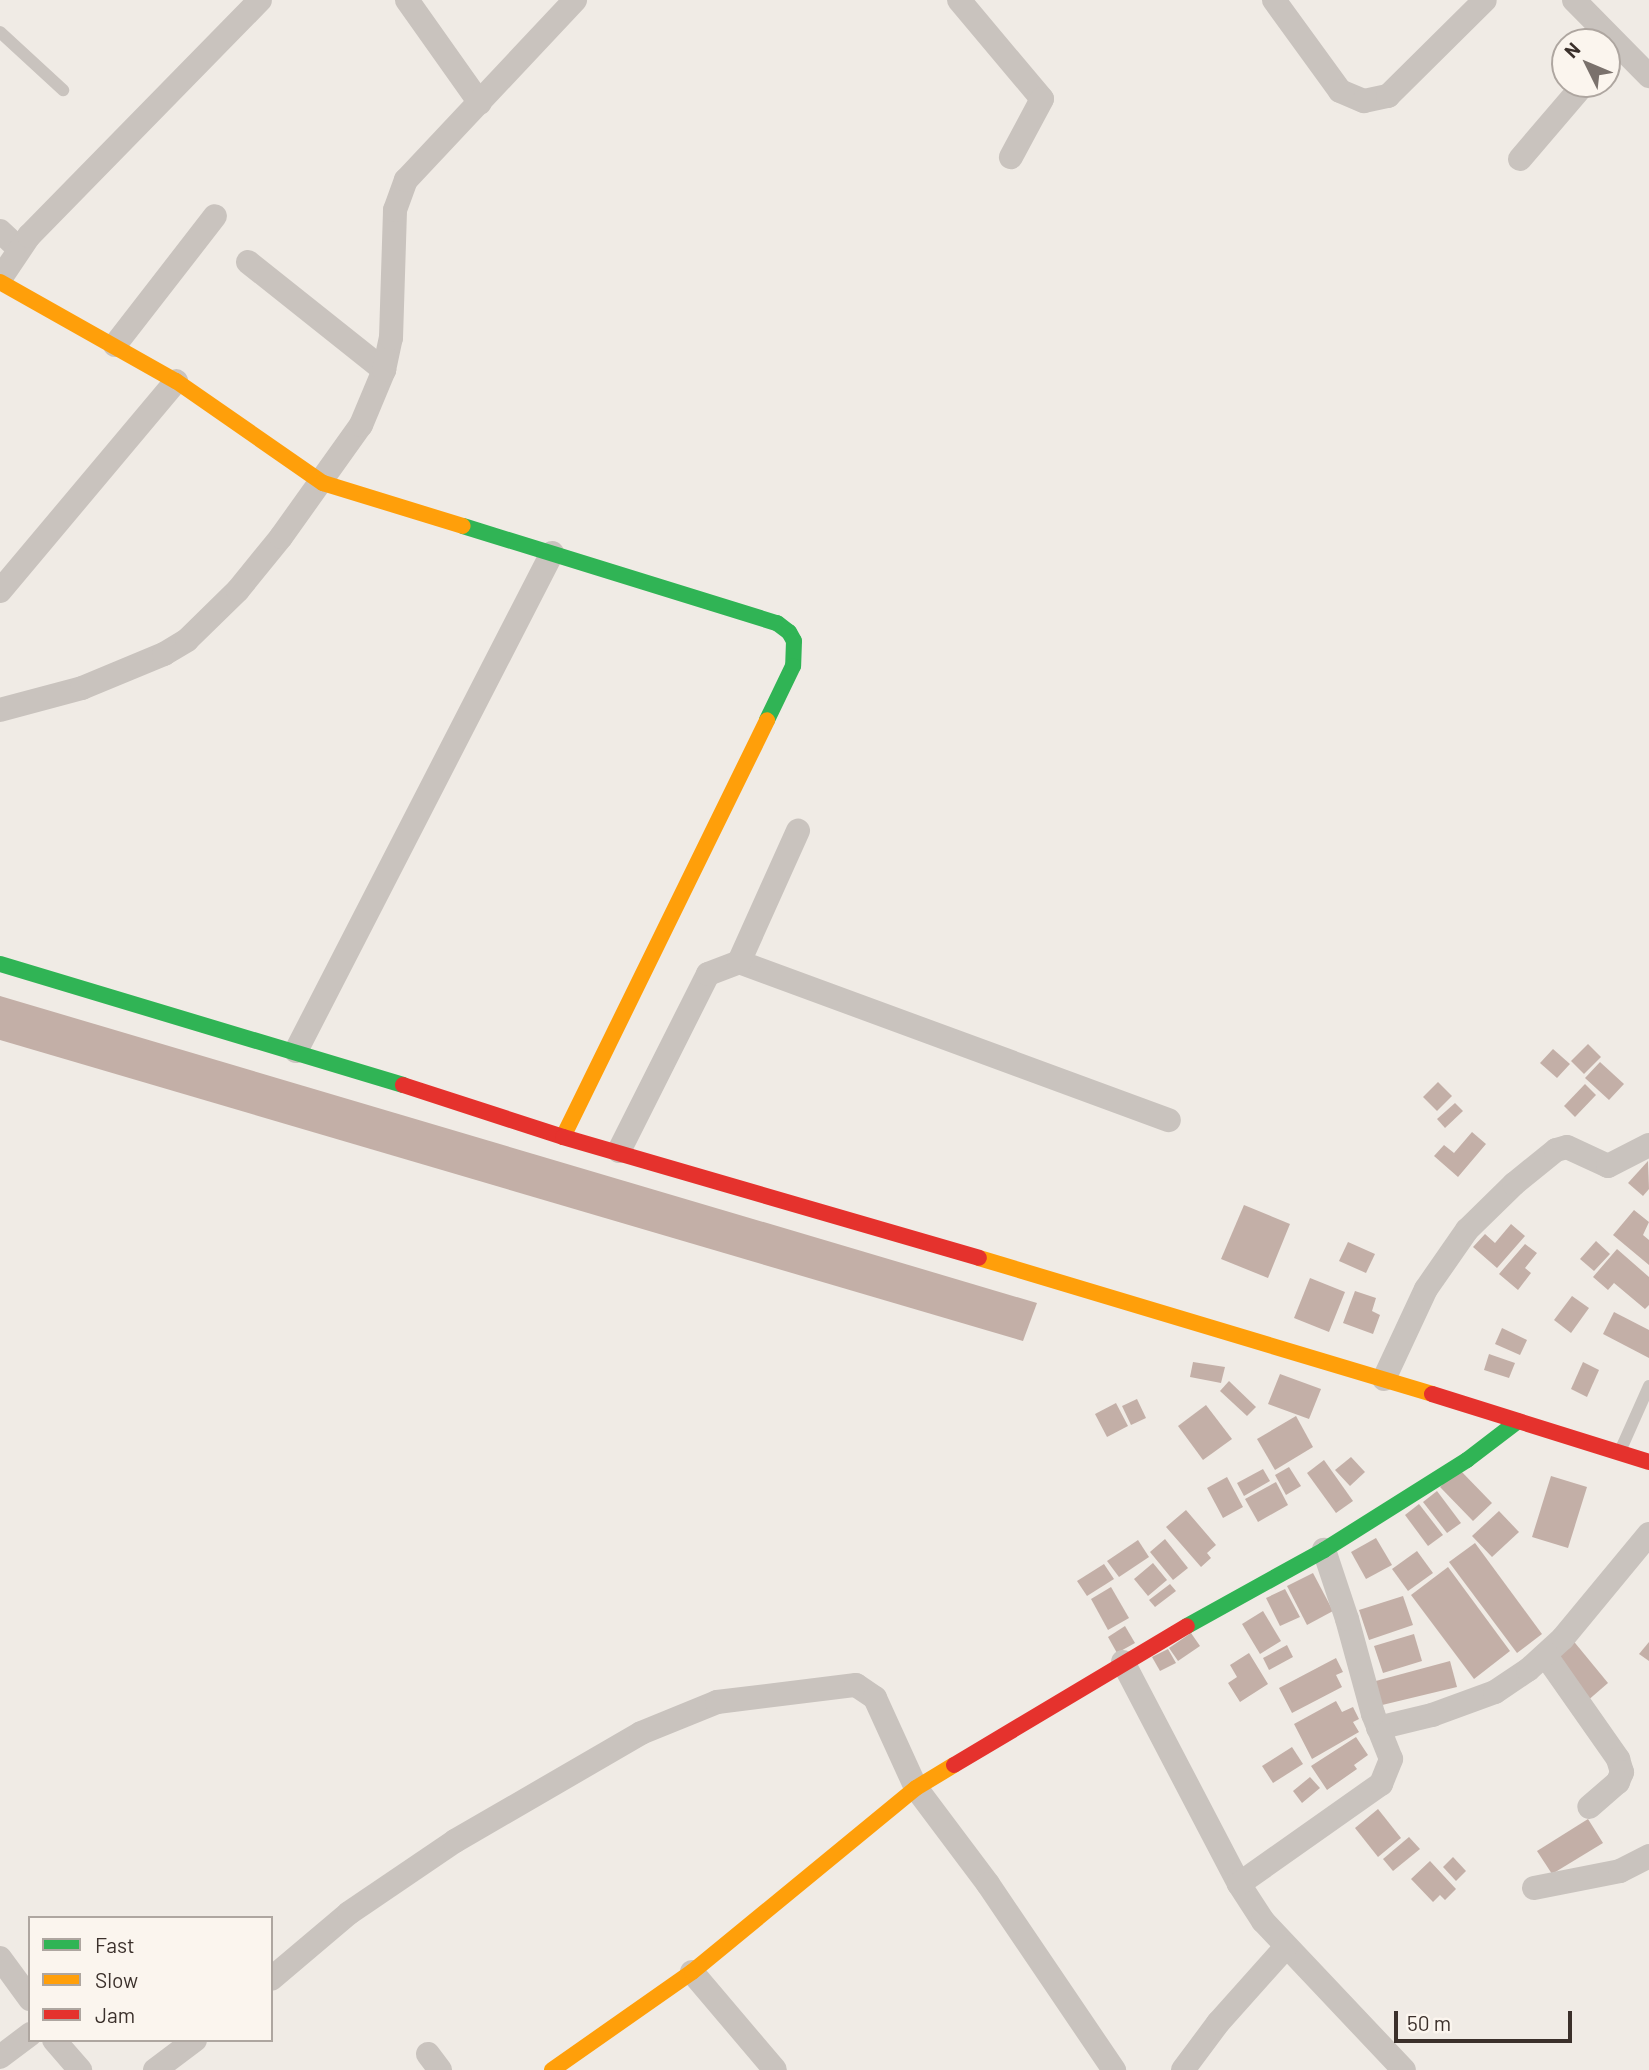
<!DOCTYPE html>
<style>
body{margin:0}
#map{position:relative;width:1649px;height:2070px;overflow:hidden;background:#f0ebe5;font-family:Barlow,sans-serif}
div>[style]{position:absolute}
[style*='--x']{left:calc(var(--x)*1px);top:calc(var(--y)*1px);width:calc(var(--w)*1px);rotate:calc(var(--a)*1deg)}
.building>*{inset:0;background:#c3afa7}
.lane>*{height:12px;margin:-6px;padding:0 6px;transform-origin:6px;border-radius:6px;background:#c9c3be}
.street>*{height:24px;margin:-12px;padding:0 12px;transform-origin:12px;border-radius:12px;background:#c9c3be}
.fast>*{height:16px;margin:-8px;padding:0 8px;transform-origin:8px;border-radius:8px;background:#30b455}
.slow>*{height:16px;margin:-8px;padding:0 8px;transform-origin:8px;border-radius:8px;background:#ff9f0a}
.jam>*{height:16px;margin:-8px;padding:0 8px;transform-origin:8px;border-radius:8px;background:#e5322d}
span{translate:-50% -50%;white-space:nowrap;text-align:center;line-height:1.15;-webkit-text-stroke:7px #fbf5ee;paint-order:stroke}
.legend{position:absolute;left:28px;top:1916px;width:245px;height:126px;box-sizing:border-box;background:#fbf5ee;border:2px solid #aea6a0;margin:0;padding:9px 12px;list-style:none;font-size:21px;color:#3b302b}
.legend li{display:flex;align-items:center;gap:14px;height:35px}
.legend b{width:35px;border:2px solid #aea6a0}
.north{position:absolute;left:1551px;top:28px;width:70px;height:70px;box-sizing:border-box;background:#fbf5ee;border:2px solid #aea6a0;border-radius:50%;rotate:313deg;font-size:19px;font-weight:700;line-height:28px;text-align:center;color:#3b302b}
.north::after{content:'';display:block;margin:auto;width:24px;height:32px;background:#7a716c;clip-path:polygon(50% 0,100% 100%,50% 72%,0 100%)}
.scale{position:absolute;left:1394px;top:2011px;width:178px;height:32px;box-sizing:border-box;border:4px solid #3b302b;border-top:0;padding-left:9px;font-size:21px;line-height:24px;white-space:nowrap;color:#3b302b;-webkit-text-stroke:5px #fbf5ee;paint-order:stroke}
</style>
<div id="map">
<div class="building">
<i style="clip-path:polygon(0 996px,1037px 1303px,1023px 1341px,0 1040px)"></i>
<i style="clip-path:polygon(1588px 1044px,1601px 1057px,1584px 1074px,1571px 1061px)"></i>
<i style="clip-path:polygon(1553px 1049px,1570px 1064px,1557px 1078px,1540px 1063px)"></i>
<i style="clip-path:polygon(1600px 1062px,1624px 1084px,1609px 1100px,1585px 1078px)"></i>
<i style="clip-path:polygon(1438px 1082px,1452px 1096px,1437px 1111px,1423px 1097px)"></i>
<i style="clip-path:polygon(1585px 1084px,1596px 1095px,1575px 1117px,1564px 1106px)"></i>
<i style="clip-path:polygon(1455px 1103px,1463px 1111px,1445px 1128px,1437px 1119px)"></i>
<i style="clip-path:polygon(1472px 1132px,1486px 1144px,1458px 1177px,1434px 1156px,1444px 1145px,1454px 1153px)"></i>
<i style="clip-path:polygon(1648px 1161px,1649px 1189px,1643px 1196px,1628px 1183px)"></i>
<i style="clip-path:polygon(1244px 1205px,1290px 1224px,1268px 1278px,1221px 1259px)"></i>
<i style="clip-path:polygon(1634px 1210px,1649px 1222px,1643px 1235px,1649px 1240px,1649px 1265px,1613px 1235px)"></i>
<i style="clip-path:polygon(1511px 1224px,1525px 1236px,1497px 1268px,1473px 1247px,1485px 1234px,1495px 1243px)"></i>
<i style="clip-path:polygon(1596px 1241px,1610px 1254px,1594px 1271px,1580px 1259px)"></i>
<i style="clip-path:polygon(1348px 1242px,1375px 1254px,1366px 1273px,1339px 1261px)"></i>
<i style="clip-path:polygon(1525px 1244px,1537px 1253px,1525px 1268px,1531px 1273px,1518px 1290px,1499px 1274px)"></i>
<i style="clip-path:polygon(1617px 1249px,1649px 1277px,1649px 1305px,1645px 1309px,1614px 1283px,1608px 1290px,1593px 1277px)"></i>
<i style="clip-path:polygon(1310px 1278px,1345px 1292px,1329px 1332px,1294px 1318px)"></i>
<i style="clip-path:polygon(1355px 1291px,1376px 1298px,1372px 1311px,1380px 1315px,1373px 1334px,1343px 1323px)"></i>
<i style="clip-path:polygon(1572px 1296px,1589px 1308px,1571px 1333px,1554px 1320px)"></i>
<i style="clip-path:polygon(1614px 1312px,1649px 1330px,1649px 1358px,1603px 1334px)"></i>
<i style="clip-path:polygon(1502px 1328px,1527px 1340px,1520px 1355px,1495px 1344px)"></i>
<i style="clip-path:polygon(1489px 1354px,1515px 1363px,1509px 1378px,1484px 1370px)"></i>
<i style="clip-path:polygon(1193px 1362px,1225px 1367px,1221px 1383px,1190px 1377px)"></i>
<i style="clip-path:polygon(1583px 1362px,1599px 1370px,1587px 1397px,1571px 1389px)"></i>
<i style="clip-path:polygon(1280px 1374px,1321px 1389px,1309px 1419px,1268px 1404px)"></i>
<i style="clip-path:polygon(1229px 1381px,1256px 1407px,1247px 1416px,1220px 1391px)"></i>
<i style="clip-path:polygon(1137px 1399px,1146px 1418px,1131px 1425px,1122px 1406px)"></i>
<i style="clip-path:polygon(1116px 1403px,1128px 1426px,1107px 1437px,1095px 1414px)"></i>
<i style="clip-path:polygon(1206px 1405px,1232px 1439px,1203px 1460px,1178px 1426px)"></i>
<i style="clip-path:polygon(1296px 1416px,1313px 1447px,1275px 1470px,1257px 1439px)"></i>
<i style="clip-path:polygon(1351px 1457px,1365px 1472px,1350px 1486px,1335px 1470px)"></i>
<i style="clip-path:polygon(1324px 1460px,1353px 1501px,1336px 1513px,1307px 1473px)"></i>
<i style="clip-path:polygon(1289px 1467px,1301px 1486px,1286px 1495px,1275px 1475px)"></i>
<i style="clip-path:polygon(1263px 1469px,1270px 1481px,1244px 1496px,1237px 1483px)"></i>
<i style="clip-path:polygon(1459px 1469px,1492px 1503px,1473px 1521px,1440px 1487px)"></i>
<i style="clip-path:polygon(1551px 1476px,1587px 1487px,1568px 1548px,1532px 1537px)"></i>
<i style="clip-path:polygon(1227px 1477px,1243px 1507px,1223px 1518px,1207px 1488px)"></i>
<i style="clip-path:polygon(1276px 1482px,1288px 1505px,1258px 1522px,1245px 1499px)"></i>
<i style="clip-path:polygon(1437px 1491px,1461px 1523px,1447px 1533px,1423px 1502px)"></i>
<i style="clip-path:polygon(1419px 1504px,1443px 1535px,1428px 1546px,1405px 1515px)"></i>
<i style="clip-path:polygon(1186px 1510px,1216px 1545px,1207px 1553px,1211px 1558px,1201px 1567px,1166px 1527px)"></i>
<i style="clip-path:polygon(1499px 1511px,1519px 1532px,1492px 1557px,1472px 1536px)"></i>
<i style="clip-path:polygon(1376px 1538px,1392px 1565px,1366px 1579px,1351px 1552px)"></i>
<i style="clip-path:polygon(1165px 1539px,1188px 1568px,1173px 1580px,1150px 1552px)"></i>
<i style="clip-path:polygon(1138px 1540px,1149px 1557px,1119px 1577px,1107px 1561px)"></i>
<i style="clip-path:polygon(1475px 1543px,1542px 1634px,1517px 1653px,1449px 1562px)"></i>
<i style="clip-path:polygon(1417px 1551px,1433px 1573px,1408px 1591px,1392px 1569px)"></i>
<i style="clip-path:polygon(1153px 1563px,1167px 1580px,1148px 1596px,1134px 1579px)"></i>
<i style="clip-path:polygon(1104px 1564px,1114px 1579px,1087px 1596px,1077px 1581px)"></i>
<i style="clip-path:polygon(1448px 1567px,1510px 1651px,1474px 1679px,1411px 1595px)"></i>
<i style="clip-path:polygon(1313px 1573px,1333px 1611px,1307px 1625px,1287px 1586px)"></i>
<i style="clip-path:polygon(1170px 1584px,1176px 1591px,1155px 1607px,1149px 1600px)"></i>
<i style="clip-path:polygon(1111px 1587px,1129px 1618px,1108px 1630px,1091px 1599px)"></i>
<i style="clip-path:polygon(1285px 1589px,1300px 1617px,1280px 1626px,1266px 1598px)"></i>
<i style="clip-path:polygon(1403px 1596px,1413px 1625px,1369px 1640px,1359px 1610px)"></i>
<i style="clip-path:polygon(1263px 1611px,1281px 1641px,1260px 1654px,1242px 1624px)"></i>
<i style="clip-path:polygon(1125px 1626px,1135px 1643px,1117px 1653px,1108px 1637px)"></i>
<i style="clip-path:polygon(1191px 1633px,1200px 1646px,1178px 1661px,1169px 1648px)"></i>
<i style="clip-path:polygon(1414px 1634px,1422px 1661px,1383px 1673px,1374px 1646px)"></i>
<i style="clip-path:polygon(1571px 1638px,1608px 1683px,1586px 1702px,1549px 1657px)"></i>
<i style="clip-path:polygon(1649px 1642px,1649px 1661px,1639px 1654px)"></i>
<i style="clip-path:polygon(1287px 1645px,1293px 1657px,1269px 1670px,1263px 1658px)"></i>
<i style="clip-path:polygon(1168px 1649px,1176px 1663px,1160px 1671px,1152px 1657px)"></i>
<i style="clip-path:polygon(1249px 1653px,1268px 1684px,1240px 1702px,1228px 1683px,1237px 1677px,1230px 1665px)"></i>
<i style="clip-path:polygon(1336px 1658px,1343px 1672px,1336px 1675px,1342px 1687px,1292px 1713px,1279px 1688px)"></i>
<i style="clip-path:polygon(1450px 1661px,1457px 1687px,1378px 1706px,1372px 1682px)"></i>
<i style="clip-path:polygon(1336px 1701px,1342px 1712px,1353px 1707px,1359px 1719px,1353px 1722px,1359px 1732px,1312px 1759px,1294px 1724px)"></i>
<i style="clip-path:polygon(1356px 1737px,1368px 1755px,1354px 1765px,1357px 1769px,1327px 1790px,1311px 1766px)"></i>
<i style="clip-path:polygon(1292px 1747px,1303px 1764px,1273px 1783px,1262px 1766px)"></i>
<i style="clip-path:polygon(1310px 1777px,1320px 1788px,1302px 1803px,1293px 1791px)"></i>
<i style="clip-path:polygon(1378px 1809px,1401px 1838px,1378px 1857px,1355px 1828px)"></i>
<i style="clip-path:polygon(1588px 1819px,1603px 1843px,1552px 1874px,1537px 1851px)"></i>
<i style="clip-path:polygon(1409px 1837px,1420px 1849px,1393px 1871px,1383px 1859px)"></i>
<i style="clip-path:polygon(1453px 1857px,1466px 1871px,1456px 1881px,1443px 1867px)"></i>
<i style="clip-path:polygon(1430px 1861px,1456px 1889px,1445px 1900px,1440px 1895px,1433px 1902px,1411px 1879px)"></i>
</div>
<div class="lane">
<i style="--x:0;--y:32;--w:86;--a:42.6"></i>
<i style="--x:1621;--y:1449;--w:69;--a:-66"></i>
</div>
<div class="street">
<i style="--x:407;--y:0;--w:126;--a:54.7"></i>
<i style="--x:959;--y:0;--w:129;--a:50"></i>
<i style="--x:1042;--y:99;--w:66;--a:118.1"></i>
<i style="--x:1274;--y:0;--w:112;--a:54"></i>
<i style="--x:1340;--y:91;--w:26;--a:23"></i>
<i style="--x:1364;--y:101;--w:25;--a:-12"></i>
<i style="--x:1388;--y:96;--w:136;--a:-44.7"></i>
<i style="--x:1574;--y:0;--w:107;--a:45.4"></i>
<i style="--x:1520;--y:159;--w:99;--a:-49.5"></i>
<i style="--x:0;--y:231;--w:26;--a:43"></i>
<i style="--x:248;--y:262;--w:174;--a:38.5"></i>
<i style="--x:0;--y:279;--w:52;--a:-56"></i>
<i style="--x:29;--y:236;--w:330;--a:-45.6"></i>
<i style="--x:115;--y:345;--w:163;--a:-52.2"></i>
<i style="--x:0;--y:591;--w:274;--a:-50"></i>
<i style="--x:0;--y:710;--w:85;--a:-15"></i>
<i style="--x:82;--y:688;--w:89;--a:-22.5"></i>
<i style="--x:164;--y:654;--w:27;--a:-31"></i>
<i style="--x:187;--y:640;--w:71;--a:-44.4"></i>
<i style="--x:238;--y:590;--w:68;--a:-50.9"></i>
<i style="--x:281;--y:537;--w:138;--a:-54.5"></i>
<i style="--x:361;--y:425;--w:60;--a:-67.3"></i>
<i style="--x:384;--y:370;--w:33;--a:-78"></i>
<i style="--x:391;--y:338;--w:128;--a:-88.2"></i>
<i style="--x:395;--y:210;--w:32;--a:-70"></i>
<i style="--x:406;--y:180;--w:247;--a:-46.8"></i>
<i style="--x:739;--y:962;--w:458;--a:20.2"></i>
<i style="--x:296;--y:1051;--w:560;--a:-62.79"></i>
<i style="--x:619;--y:1151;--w:198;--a:-63.3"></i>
<i style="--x:708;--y:974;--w:33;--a:-21"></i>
<i style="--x:739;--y:962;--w:144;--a:-65.8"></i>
<i style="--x:1384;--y:1379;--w:99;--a:-65"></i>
<i style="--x:1426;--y:1289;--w:72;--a:-55.2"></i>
<i style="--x:1467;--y:1230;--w:66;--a:-44.4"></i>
<i style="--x:1514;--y:1184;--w:54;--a:-39"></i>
<i style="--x:1556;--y:1150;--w:11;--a:-15"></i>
<i style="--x:1567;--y:1147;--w:45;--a:24.9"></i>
<i style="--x:1608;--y:1166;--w:46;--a:-27.1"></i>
<i style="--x:1546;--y:1656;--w:126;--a:55"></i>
<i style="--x:1618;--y:1759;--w:14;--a:73"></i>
<i style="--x:1622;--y:1772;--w:11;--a:112"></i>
<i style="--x:1618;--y:1782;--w:38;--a:139"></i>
<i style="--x:1123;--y:1662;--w:250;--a:62.4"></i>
<i style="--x:1239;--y:1884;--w:44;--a:57"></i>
<i style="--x:1263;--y:1921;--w:205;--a:46.6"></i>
<i style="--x:1378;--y:1728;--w:56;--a:-13.5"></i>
<i style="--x:1432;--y:1715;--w:67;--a:-20.1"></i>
<i style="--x:1495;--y:1692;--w:40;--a:-34"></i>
<i style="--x:1528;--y:1670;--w:47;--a:-42.4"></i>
<i style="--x:1563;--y:1638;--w:135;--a:-50.4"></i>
<i style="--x:1239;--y:1884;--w:174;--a:-35.2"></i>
<i style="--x:1381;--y:1784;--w:27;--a:-68"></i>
<i style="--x:1391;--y:1759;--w:48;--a:-111.8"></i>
<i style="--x:1373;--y:1714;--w:98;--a:-105.3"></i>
<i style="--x:1347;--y:1619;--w:73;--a:-108.4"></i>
<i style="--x:1534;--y:1888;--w:88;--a:-11.2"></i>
<i style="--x:1620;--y:1871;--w:33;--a:-27"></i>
<i style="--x:0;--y:1958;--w:51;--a:53.8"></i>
<i style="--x:692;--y:1972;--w:128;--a:49.7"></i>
<i style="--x:271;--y:1979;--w:102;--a:-40.2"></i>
<i style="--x:349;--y:1913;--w:128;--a:-34.2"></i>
<i style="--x:455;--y:1841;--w:215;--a:-30.1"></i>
<i style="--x:641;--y:1733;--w:82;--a:-22.2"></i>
<i style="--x:717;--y:1702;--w:140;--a:-7"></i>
<i style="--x:856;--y:1685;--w:23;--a:34"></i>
<i style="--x:875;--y:1698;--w:99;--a:65.5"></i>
<i style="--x:916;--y:1788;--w:120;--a:53.1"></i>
<i style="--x:988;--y:1884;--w:225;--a:55.9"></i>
<i style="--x:54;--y:2040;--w:40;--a:49"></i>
<i style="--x:428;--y:2054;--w:20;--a:53"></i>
<i style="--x:0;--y:2057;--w:38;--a:-37"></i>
<i style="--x:155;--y:2070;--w:50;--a:-36.9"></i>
<i style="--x:1183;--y:2070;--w:59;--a:-53.3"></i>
<i style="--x:1218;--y:2023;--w:102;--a:-48.2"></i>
</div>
<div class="fast">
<i style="--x:463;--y:526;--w:329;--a:17.2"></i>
<i style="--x:777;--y:623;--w:15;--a:37"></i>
<i style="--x:789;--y:632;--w:10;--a:61"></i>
<i style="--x:794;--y:641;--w:25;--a:92"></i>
<i style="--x:793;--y:666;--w:60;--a:115.7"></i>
<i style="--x:0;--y:964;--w:421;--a:16.7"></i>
<i style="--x:1187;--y:1626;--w:157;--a:-29"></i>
<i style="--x:1324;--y:1550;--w:169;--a:-32.2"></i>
<i style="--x:1467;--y:1460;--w:64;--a:-37.4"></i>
</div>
<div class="slow">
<i style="--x:0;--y:282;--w:202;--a:29.4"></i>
<i style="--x:176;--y:381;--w:179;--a:34.8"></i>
<i style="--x:323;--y:483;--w:146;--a:17.1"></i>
<i style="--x:563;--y:1137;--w:464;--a:-63.9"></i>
<i style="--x:979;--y:1258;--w:473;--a:16.7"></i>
<i style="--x:552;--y:2070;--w:171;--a:-35"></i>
<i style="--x:692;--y:1972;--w:290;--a:-39.4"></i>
<i style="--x:916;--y:1788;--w:44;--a:-31.2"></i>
</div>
<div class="jam">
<i style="--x:403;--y:1085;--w:168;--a:18"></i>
<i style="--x:563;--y:1137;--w:433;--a:16.2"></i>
<i style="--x:1432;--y:1394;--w:227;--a:17.4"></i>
<i style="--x:954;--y:1765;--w:271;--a:-30.8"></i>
</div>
<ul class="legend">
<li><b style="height:9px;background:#30b455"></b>Fast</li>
<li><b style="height:9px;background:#ff9f0a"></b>Slow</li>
<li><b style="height:9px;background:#e5322d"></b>Jam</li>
</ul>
<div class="north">N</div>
<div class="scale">50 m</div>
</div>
